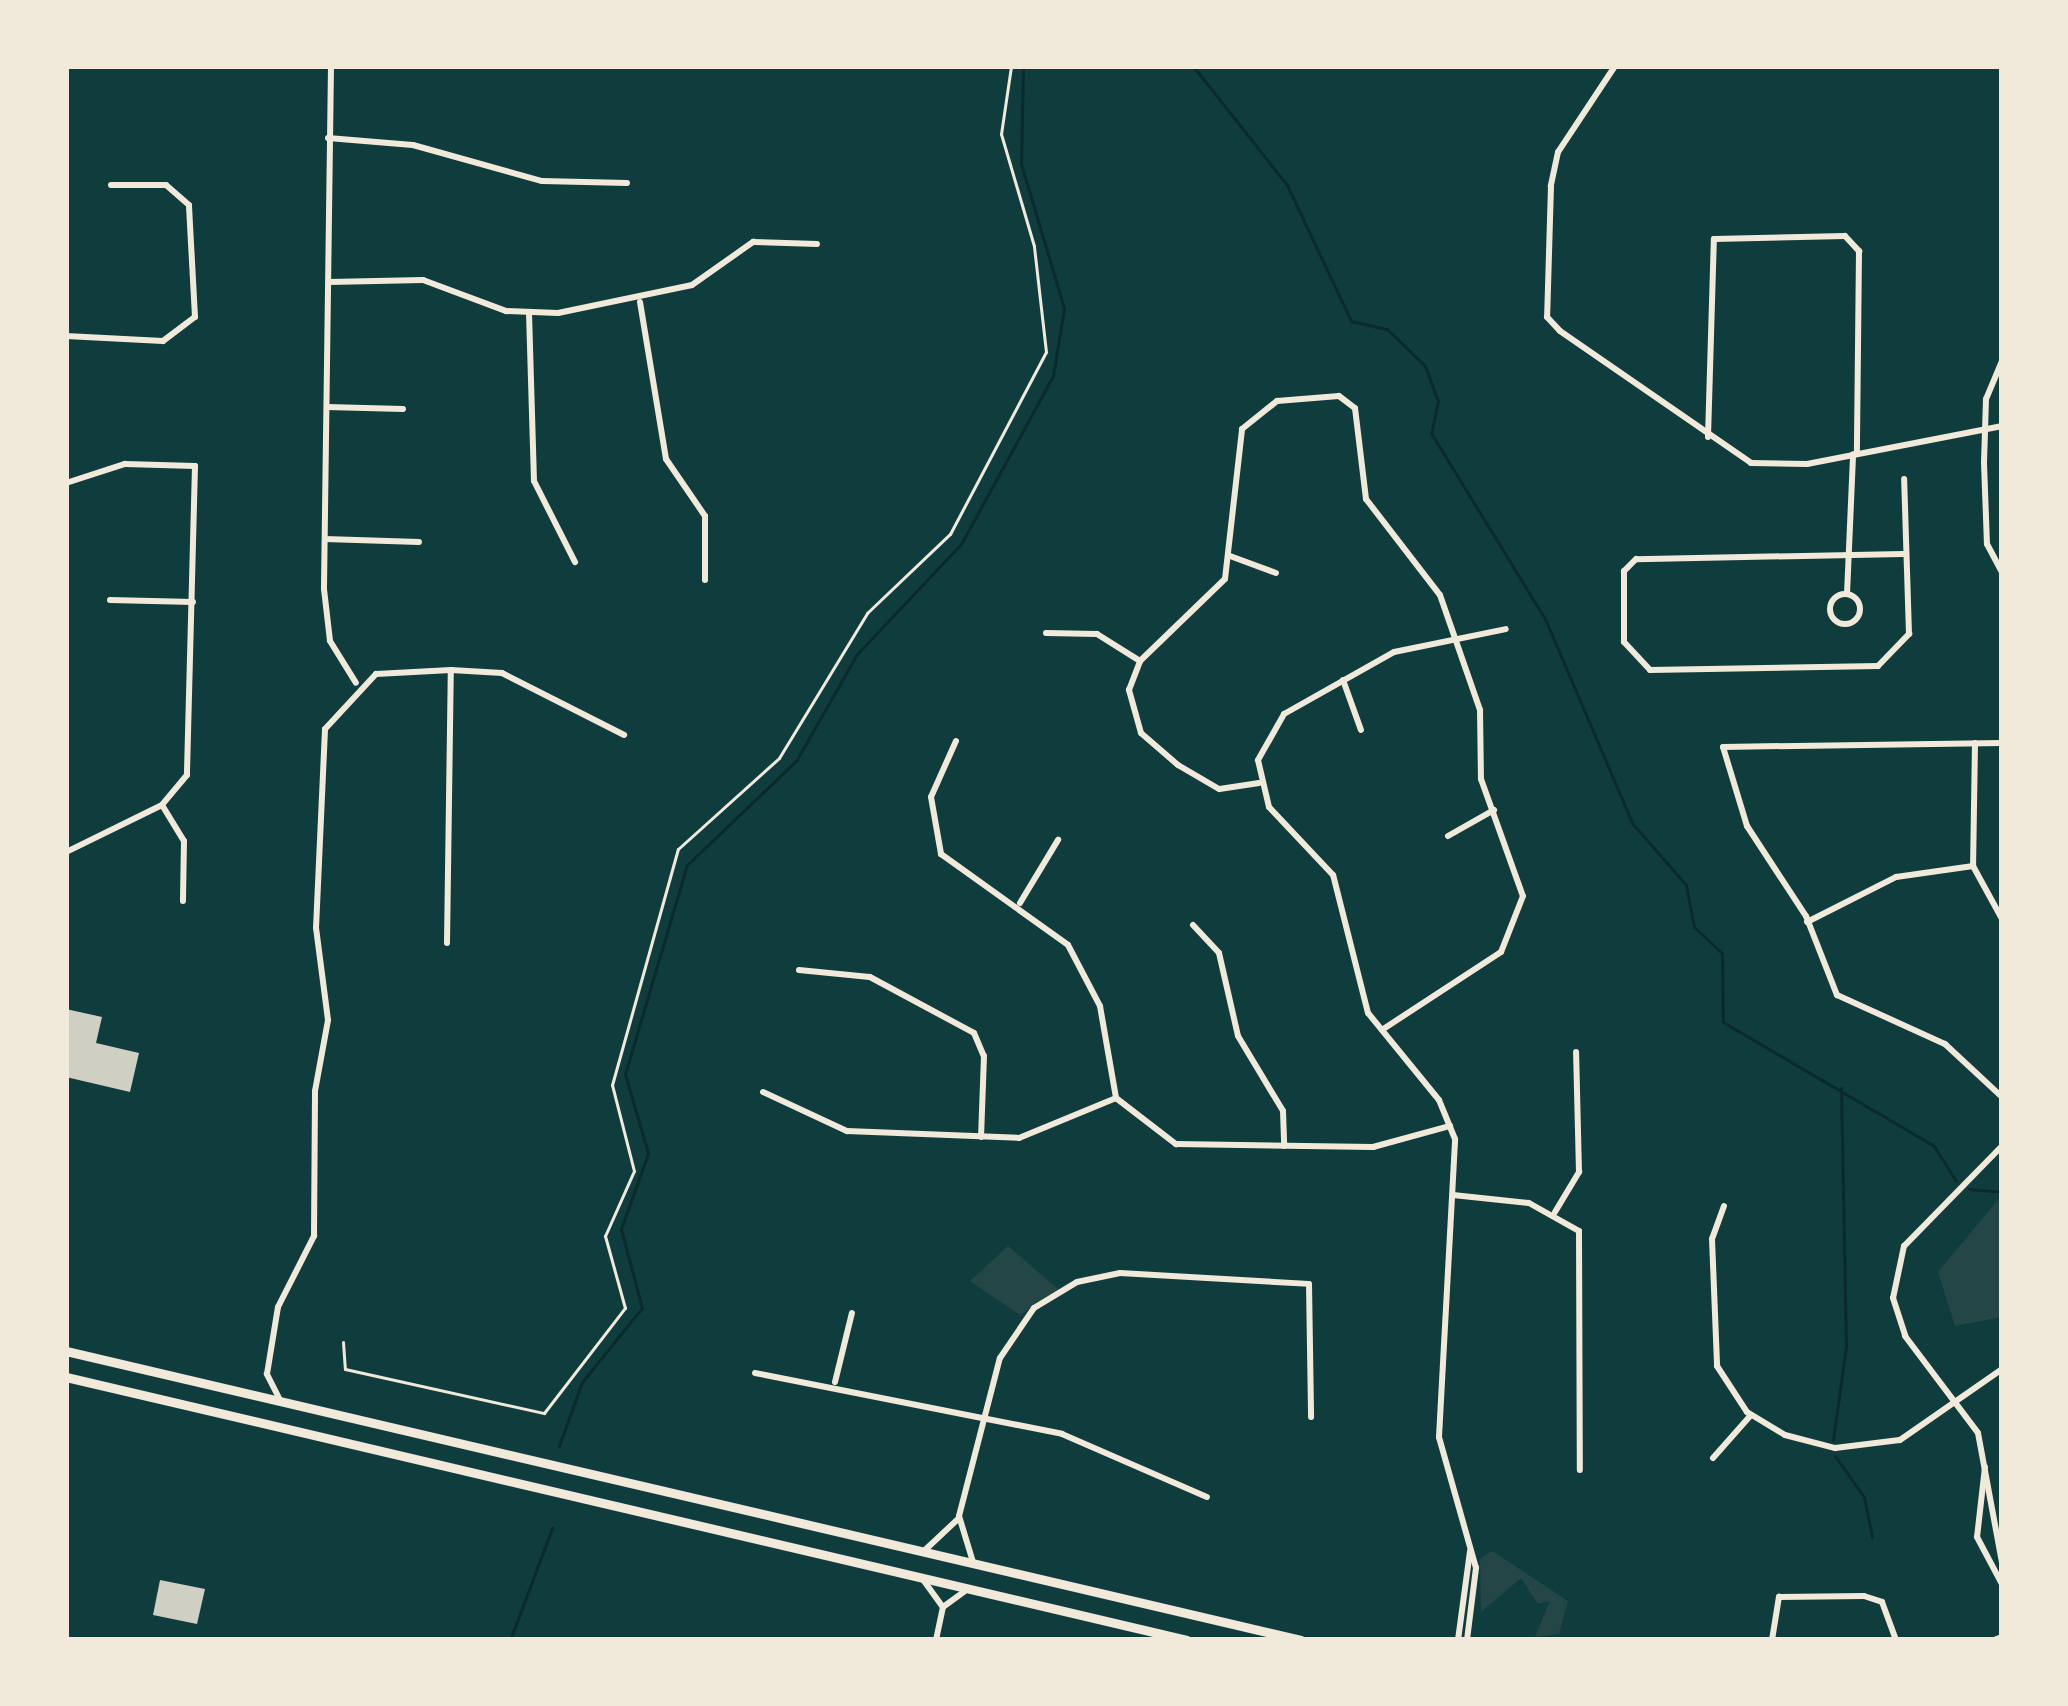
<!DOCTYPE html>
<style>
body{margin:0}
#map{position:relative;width:2068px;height:1706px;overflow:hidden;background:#0f3d3e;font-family:"Fira Sans",sans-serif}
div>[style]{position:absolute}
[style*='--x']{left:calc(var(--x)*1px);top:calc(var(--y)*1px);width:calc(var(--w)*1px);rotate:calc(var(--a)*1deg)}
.green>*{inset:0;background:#244646}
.stream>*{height:3px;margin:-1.5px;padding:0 1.5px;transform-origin:1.5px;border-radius:1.5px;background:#0a2a2b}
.building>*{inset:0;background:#cfcfc3}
.path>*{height:3px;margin:-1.5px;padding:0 1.5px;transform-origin:1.5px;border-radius:1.5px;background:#f1e9da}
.minor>*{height:6px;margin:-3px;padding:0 3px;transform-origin:3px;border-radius:3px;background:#f1e9da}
.minor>.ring{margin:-3px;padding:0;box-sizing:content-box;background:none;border:6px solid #f1e9da;border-radius:50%}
.primary>*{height:9px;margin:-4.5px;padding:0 4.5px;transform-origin:4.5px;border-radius:4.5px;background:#f1e9da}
span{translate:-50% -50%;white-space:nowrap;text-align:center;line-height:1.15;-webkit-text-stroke:10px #f1e9da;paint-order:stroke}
.frame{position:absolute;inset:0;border:69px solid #f1e9da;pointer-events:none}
</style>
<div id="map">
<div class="green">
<i style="clip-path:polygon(2002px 1195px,2002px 1317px,1955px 1326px,1938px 1272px)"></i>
<i style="clip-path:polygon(1008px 1246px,1059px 1290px,1020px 1315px,970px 1281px)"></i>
<i style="clip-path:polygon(1492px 1551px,1568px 1601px,1559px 1634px,1535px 1637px,1550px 1601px,1538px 1604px,1521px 1578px,1481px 1612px,1480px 1559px)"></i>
</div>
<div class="stream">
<i style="--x:1193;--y:66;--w:152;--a:51.7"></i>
<i style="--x:1287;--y:185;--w:150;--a:64.8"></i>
<i style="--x:1351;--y:321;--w:37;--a:13"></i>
<i style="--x:1387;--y:329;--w:53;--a:44.2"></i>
<i style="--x:1425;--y:366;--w:37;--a:70"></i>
<i style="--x:1438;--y:401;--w:33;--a:102"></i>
<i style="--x:1431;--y:433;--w:220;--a:58.5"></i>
<i style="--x:1546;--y:621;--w:220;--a:66.9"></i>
<i style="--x:1632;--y:823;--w:82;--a:48.9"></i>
<i style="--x:1686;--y:885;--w:43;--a:79.2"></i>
<i style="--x:1694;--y:927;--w:38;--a:43"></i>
<i style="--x:1722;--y:953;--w:69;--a:89.2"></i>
<i style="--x:1723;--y:1022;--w:245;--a:30.4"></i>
<i style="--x:1934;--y:1146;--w:41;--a:57.8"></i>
<i style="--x:1969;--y:1189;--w:33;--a:5"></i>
<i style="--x:1833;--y:1440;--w:95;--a:-82.1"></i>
<i style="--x:1846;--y:1346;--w:258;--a:-91.1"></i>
<i style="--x:559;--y:1446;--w:68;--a:-70.2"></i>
<i style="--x:582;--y:1382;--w:95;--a:-51"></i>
<i style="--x:642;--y:1308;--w:82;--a:-104.9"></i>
<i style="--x:621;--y:1229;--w:81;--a:-70.4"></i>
<i style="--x:648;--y:1153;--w:82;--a:-106.2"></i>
<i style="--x:625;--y:1074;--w:218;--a:-73.5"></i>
<i style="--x:687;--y:865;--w:151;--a:-43.7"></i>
<i style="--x:796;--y:761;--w:123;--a:-60.3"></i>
<i style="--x:857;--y:654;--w:151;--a:-46.6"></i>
<i style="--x:961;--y:544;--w:192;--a:-61.3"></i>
<i style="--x:1053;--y:376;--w:69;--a:-80.8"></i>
<i style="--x:1064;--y:308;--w:150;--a:-106.6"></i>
<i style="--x:1021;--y:164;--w:98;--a:-88.8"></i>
<i style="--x:1835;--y:1456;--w:50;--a:54.7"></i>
<i style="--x:1864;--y:1497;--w:41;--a:78.7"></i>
<i style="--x:510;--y:1640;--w:120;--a:-69.4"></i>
</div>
<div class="building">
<i style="clip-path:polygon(66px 1009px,102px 1017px,96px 1043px,139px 1053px,130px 1092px,66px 1077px)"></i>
<i style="clip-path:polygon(160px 1580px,205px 1589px,197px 1624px,153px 1615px)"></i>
</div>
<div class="path">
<i style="--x:343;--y:1342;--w:27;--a:86"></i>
<i style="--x:345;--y:1369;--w:204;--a:12.5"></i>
<i style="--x:544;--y:1413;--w:133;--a:-52.4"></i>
<i style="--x:625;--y:1308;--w:75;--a:-105.5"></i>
<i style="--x:605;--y:1236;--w:71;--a:-66"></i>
<i style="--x:634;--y:1171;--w:89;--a:-104.3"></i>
<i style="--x:612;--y:1085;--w:245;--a:-74.4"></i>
<i style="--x:678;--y:849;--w:136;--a:-42"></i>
<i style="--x:779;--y:758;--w:170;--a:-58.7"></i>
<i style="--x:867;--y:613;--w:115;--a:-43.6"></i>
<i style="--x:950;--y:534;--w:206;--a:-62.2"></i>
<i style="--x:1046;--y:352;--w:107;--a:-96.5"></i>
<i style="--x:1034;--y:246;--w:117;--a:-106.4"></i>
<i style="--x:1001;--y:134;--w:69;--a:-81.6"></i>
</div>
<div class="minor">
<i style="--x:331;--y:66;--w:523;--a:90.77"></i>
<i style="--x:324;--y:589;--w:52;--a:83.4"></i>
<i style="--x:330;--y:641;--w:49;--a:58.2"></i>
<i style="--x:1615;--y:66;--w:103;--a:123.5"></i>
<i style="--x:1558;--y:152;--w:35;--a:102"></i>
<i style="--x:1551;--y:186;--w:131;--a:91.7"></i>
<i style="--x:1547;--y:317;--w:19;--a:47"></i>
<i style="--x:1560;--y:331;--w:232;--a:34.6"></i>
<i style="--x:1751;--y:463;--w:56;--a:1"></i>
<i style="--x:1807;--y:464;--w:199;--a:-11"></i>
<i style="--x:328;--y:138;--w:85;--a:4.7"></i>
<i style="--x:413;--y:145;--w:134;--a:15.6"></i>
<i style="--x:542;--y:181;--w:85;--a:1.3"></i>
<i style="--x:329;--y:282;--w:94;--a:-1.2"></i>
<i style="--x:423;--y:280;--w:89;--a:20.5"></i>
<i style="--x:506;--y:311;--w:52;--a:2.2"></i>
<i style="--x:558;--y:313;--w:137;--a:-11.8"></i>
<i style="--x:692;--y:285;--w:75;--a:-35.2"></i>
<i style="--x:753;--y:242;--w:64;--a:1.8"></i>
<i style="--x:640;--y:302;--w:159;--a:80.6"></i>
<i style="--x:666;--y:459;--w:69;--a:55.6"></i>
<i style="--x:705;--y:516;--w:64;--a:90"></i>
<i style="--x:529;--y:313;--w:168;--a:88.3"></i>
<i style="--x:534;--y:481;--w:91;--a:63.2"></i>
<i style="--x:66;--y:336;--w:97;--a:3"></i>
<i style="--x:163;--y:341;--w:40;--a:-37"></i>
<i style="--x:195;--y:317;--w:112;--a:-93.1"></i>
<i style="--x:189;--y:205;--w:30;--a:-139"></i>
<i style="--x:166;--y:185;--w:55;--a:180"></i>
<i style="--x:2002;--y:361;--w:41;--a:112.8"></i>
<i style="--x:1986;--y:399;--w:64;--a:91.8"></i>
<i style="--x:1984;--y:463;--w:81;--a:87.9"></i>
<i style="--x:1987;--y:544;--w:32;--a:62"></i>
<i style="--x:327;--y:407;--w:76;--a:1.5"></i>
<i style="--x:1708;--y:437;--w:198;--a:-88.3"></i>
<i style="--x:1714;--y:239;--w:131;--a:-1.3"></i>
<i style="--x:1845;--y:236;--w:21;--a:47"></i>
<i style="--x:1859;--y:251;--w:201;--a:90.6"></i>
<i style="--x:66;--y:483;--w:62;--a:-17.9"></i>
<i style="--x:125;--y:464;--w:70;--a:1.6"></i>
<i style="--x:195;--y:466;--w:309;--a:91.5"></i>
<i style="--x:187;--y:775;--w:39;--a:130"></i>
<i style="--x:162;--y:805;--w:107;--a:153.9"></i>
<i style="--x:325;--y:539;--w:94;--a:1.8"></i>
<i style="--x:1903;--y:554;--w:267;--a:178.9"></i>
<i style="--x:1636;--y:559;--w:17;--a:135"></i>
<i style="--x:1624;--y:571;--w:71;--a:90"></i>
<i style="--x:1624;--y:642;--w:38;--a:47"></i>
<i style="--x:1650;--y:670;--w:228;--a:-1"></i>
<i style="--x:1878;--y:666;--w:45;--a:-45.9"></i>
<i style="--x:1909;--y:634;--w:155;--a:-91.8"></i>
<i style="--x:1230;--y:556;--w:49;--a:20.3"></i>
<i class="ring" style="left:1830px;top:594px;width:24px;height:24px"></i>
<i style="--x:1847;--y:594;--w:140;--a:-87.5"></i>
<i style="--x:110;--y:600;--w:83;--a:1.4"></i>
<i style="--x:1046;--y:633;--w:51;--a:1.1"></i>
<i style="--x:1097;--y:634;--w:51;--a:32.1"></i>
<i style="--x:1343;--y:680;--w:53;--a:70.2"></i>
<i style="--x:956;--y:741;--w:61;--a:114.1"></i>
<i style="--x:931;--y:797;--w:58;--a:80"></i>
<i style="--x:941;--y:854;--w:156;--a:35.6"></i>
<i style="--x:1068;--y:945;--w:69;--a:62.3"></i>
<i style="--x:1100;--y:1006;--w:93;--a:80.1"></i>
<i style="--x:1975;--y:743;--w:123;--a:90.9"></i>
<i style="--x:1973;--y:866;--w:60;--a:61.3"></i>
<i style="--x:2002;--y:743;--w:279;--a:179.2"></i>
<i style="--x:1723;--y:747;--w:83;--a:73.1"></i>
<i style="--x:1747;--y:826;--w:108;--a:56.8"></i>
<i style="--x:1806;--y:916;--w:85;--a:68.6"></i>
<i style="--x:1837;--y:995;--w:119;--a:24.4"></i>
<i style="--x:1945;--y:1044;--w:78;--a:42.9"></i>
<i style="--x:1259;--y:783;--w:40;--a:171.5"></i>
<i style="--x:1219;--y:789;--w:48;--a:-149.7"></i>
<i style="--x:1178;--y:765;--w:49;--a:-139.1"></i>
<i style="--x:1141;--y:733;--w:45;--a:-105.6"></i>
<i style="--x:1129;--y:690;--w:31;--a:-69"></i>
<i style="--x:1140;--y:661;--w:118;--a:-44"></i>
<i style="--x:1225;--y:579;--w:151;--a:-83.5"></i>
<i style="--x:1242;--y:429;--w:45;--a:-38.7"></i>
<i style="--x:1277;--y:401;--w:62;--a:-4.6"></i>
<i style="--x:1339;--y:396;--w:20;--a:37"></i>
<i style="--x:1355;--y:408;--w:92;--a:83.1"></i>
<i style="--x:1366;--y:499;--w:121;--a:52.4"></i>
<i style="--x:1440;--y:595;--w:122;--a:70.8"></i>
<i style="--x:1480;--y:710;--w:69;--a:89.2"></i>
<i style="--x:1481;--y:779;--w:124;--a:70.3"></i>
<i style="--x:1523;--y:896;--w:60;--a:111.4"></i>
<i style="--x:1501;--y:952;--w:142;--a:146.8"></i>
<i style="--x:162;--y:805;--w:42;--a:58.6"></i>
<i style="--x:184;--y:841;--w:60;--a:91"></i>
<i style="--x:1448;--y:836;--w:53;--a:-29.5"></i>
<i style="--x:1020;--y:903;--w:74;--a:-58.9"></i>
<i style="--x:1807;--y:922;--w:100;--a:-26.8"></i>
<i style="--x:1896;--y:877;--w:78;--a:-8.1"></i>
<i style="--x:1193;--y:925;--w:38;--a:47"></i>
<i style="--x:1219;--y:953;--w:85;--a:77.1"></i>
<i style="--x:1238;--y:1036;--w:87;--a:59"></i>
<i style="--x:1283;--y:1111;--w:35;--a:88"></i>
<i style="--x:447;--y:943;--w:273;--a:-89.2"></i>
<i style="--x:799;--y:970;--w:71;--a:5.6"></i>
<i style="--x:870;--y:977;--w:118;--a:28.3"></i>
<i style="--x:974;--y:1033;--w:25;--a:67"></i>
<i style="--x:984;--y:1056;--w:81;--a:92.1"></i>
<i style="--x:763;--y:1092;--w:93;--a:24.9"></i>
<i style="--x:847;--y:1131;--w:172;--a:2.3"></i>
<i style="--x:1019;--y:1138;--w:105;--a:-22.4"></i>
<i style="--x:1116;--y:1098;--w:76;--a:37.5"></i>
<i style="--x:1176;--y:1144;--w:197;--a:0.9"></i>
<i style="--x:1373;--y:1147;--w:80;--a:-15.3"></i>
<i style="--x:2002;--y:1146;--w:140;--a:134.4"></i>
<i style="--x:1904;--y:1246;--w:53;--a:101.9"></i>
<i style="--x:1893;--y:1298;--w:40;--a:72"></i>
<i style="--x:1905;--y:1336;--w:121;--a:53"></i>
<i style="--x:1978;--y:1433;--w:132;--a:79.5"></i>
<i style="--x:1453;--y:1195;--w:76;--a:6"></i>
<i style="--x:1529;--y:1203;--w:57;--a:29.2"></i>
<i style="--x:1579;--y:1231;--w:239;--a:89.8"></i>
<i style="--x:1724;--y:1206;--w:35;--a:110"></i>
<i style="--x:1712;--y:1239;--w:127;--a:87.7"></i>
<i style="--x:1717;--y:1366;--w:55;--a:56.9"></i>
<i style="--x:1747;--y:1412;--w:44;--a:31.2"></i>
<i style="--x:1785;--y:1435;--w:52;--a:14.6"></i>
<i style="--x:1835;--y:1448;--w:65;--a:-7"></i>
<i style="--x:1900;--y:1440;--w:124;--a:-34.8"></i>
<i style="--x:1555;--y:1212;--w:47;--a:-59"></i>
<i style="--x:1579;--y:1172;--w:120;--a:-91.4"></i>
<i style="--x:755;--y:1373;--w:313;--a:11.2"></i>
<i style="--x:1062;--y:1434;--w:158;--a:23.5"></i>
<i style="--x:835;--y:1382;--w:71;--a:-76.2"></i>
<i style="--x:279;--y:1398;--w:27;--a:-117"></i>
<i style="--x:267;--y:1374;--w:68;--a:-80.7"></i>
<i style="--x:278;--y:1307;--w:80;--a:-63.1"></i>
<i style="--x:314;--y:1236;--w:145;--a:-89.6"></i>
<i style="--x:315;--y:1091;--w:72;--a:-79.6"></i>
<i style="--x:328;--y:1020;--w:93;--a:-97.4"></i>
<i style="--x:316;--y:928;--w:199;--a:-87.4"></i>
<i style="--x:325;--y:729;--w:75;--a:-47.2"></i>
<i style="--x:376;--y:674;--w:75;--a:-3.1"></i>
<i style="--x:451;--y:670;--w:51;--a:3.4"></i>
<i style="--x:502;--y:673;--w:137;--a:26.9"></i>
<i style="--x:1713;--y:1458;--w:57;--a:-48.5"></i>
<i style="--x:1985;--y:1467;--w:70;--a:96.5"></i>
<i style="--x:1977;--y:1537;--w:53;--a:62"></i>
<i style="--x:925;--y:1550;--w:45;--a:-43.2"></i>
<i style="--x:973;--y:1562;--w:48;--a:-106.9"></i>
<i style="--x:959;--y:1516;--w:163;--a:-75.5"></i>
<i style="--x:1000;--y:1358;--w:60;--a:-55.8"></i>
<i style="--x:1034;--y:1308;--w:50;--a:-31.2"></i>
<i style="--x:1077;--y:1282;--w:44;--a:-11.8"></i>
<i style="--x:1120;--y:1273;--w:189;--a:3.3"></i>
<i style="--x:1309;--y:1284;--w:133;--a:89.1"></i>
<i style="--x:924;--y:1581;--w:32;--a:54"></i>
<i style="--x:718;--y:1640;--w:15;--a:0"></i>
<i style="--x:936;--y:1640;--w:34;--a:-78"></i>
<i style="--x:943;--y:1607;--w:27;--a:-36"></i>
<i style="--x:1458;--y:1640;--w:90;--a:-82.3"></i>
<i style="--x:1467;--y:1640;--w:73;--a:-82.9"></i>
<i style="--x:1476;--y:1568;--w:136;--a:-105.8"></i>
<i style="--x:1439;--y:1437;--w:298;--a:-86.9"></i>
<i style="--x:1455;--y:1139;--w:42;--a:-112.3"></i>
<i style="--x:1439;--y:1100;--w:112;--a:-129.2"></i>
<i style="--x:1368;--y:1013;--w:142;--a:-104.2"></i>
<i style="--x:1333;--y:875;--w:93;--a:-133.3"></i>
<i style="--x:1269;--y:807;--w:48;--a:-103.2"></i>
<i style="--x:1258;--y:760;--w:53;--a:-60.5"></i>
<i style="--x:1284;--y:714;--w:126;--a:-29.4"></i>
<i style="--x:1394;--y:652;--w:114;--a:-11.6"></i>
<i style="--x:1772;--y:1640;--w:44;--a:-80.8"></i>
<i style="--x:1779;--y:1597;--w:85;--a:-0.7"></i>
<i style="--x:1864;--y:1596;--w:19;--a:18"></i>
<i style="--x:1882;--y:1602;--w:40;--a:69.8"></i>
<i style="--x:1994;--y:1640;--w:9;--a:-21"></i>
</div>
<div class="primary">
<i style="--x:66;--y:1351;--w:1268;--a:13.17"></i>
<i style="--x:66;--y:1377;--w:1151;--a:13.2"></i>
</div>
<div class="frame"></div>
</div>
